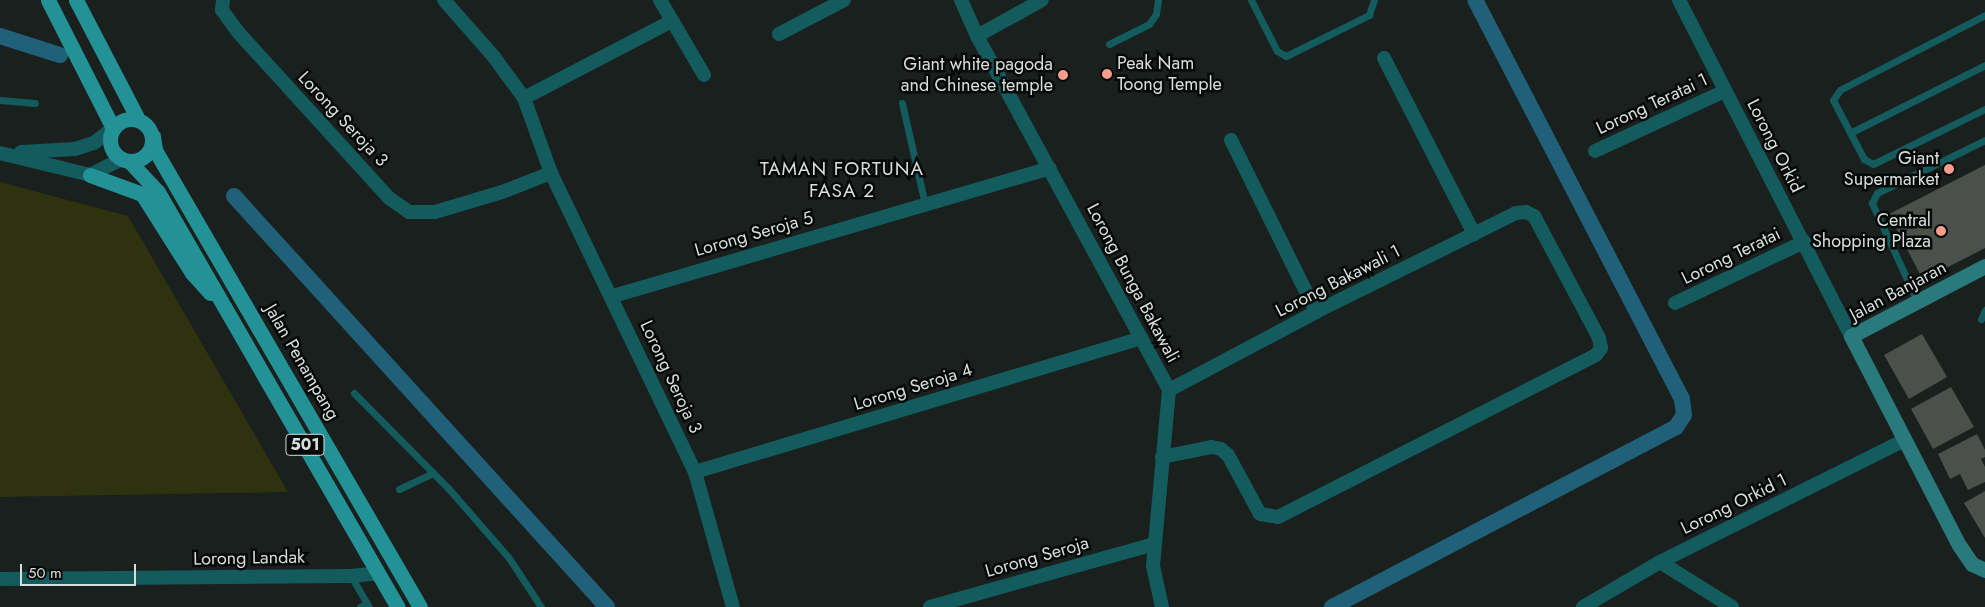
<!DOCTYPE html>
<style>
body{margin:0}
#map{position:relative;width:1985px;height:607px;overflow:hidden;background:#19201d;font-family:Jost,sans-serif}
div>[style]{position:absolute}
[style*='--x']{left:calc(var(--x)*1px);top:calc(var(--y)*1px);width:calc(var(--w)*1px);rotate:calc(var(--a)*1deg)}
.green>*{inset:0;background:#2e320f}
.canal>*{height:16px;margin:-8px;padding:0 8px;transform-origin:8px;border-radius:8px;background:#206179}
.building>*{inset:0;background:#4b504a}
.lane>*{height:7px;margin:-3.5px;padding:0 3.5px;transform-origin:3.5px;border-radius:3.5px;background:#135b5d}
.street>*{height:14px;margin:-7px;padding:0 7px;transform-origin:7px;border-radius:7px;background:#135b5d}
.secondary>*{height:15px;margin:-7.5px;padding:0 7.5px;transform-origin:7.5px;border-radius:7.5px;background:#2a797c}
.primary>*{height:15px;margin:-7.5px;padding:0 7.5px;transform-origin:7.5px;border-radius:7.5px;background:#239297}
.primary>.ring{margin:-7.5px;padding:0;box-sizing:content-box;background:none;border:15px solid #239297;border-radius:50%}
.dots>*{width:14px;height:14px;translate:-50% -50%;box-sizing:border-box;border:2px solid #060908;border-radius:50%}
span{translate:-50% -50%;white-space:nowrap;text-align:center;line-height:1.15;-webkit-text-stroke:5px #060908;paint-order:stroke}
.shield-label span{padding:1px 4px;background:#060908;border:1px solid;border-radius:4px;-webkit-text-stroke-width:0}
.shield-label{font-size:16px;color:#d9dedc;font-weight:700}
.poi-label{font-size:18px;color:#d9dedc}
.left{translate:0 -50%;text-align:left}
.right{translate:-100% -50%;text-align:right}
.street-label{font-size:18px;color:#d9dedc}
.neighbourhood-label{font-size:19px;color:#d9dedc;letter-spacing:1px}
.scale{position:absolute;left:20px;top:564px;width:116px;height:22px;box-sizing:border-box;border:2px solid #d9dedc;border-top:0;padding-left:6px;font-size:15px;line-height:18px;white-space:nowrap;color:#d9dedc;-webkit-text-stroke:4px #060908;paint-order:stroke}
</style>
<div id="map">
<div class="green">
<i style="clip-path:polygon(0 182px,128px 216px,288px 492px,0 497px)"></i>
</div>
<div class="canal">
<i style="--x:0;--y:36;--w:63;--a:17.6"></i>
<i style="--x:234;--y:196;--w:555;--a:47.77"></i>
<i style="--x:1332;--y:607;--w:388;--a:-27.6"></i>
<i style="--x:1676;--y:427;--w:14;--a:-56"></i>
<i style="--x:1684;--y:415;--w:16;--a:-97"></i>
<i style="--x:1682;--y:399;--w:449;--a:-117.4"></i>
</div>
<div class="building">
<i style="clip-path:polygon(1985px 165px,1985px 248px,1923px 280px,1889px 214px)"></i>
<i style="clip-path:polygon(1922px 334px,1947px 377px,1909px 399px,1884px 355px)"></i>
<i style="clip-path:polygon(1951px 387px,1974px 427px,1933px 449px,1911px 409px)"></i>
<i style="clip-path:polygon(1977px 434px,1985px 450px,1985px 457px,1981px 459px,1985px 467px,1985px 482px,1968px 490px,1960px 474px,1950px 479px,1938px 454px)"></i>
<i style="clip-path:polygon(1985px 491px,1985px 538px,1964px 503px)"></i>
</div>
<div class="lane">
<i style="--x:1251;--y:0;--w:57;--a:63"></i>
<i style="--x:1277;--y:51;--w:10;--a:29"></i>
<i style="--x:1286;--y:56;--w:93;--a:-26.3"></i>
<i style="--x:1369;--y:15;--w:16;--a:-72"></i>
<i style="--x:1985;--y:15;--w:163;--a:152.7"></i>
<i style="--x:1840;--y:90;--w:12;--a:125"></i>
<i style="--x:1833;--y:100;--w:67;--a:62.3"></i>
<i style="--x:1864;--y:159;--w:10;--a:29"></i>
<i style="--x:1873;--y:164;--w:125;--a:-26.2"></i>
<i style="--x:1109;--y:44;--w:45;--a:-26.6"></i>
<i style="--x:1149;--y:24;--w:12;--a:-55"></i>
<i style="--x:1156;--y:14;--w:14;--a:-82"></i>
<i style="--x:0;--y:100;--w:35;--a:5"></i>
<i style="--x:902;--y:103;--w:104;--a:77.2"></i>
<i style="--x:1850;--y:133;--w:151;--a:-26.7"></i>
<i style="--x:1917;--y:301;--w:108;--a:-114.7"></i>
<i style="--x:1872;--y:203;--w:11;--a:-63"></i>
<i style="--x:1877;--y:193;--w:120;--a:-26.1"></i>
<i style="--x:1981;--y:319;--w:10;--a:-66"></i>
<i style="--x:354;--y:393;--w:135;--a:45.3"></i>
<i style="--x:449;--y:489;--w:91;--a:49"></i>
<i style="--x:509;--y:558;--w:59;--a:56.9"></i>
<i style="--x:399;--y:489;--w:38;--a:-25"></i>
<i style="--x:351;--y:576;--w:36;--a:60"></i>
<i style="--x:360;--y:607;--w:8;--a:-30"></i>
</div>
<div class="street">
<i style="--x:223;--y:0;--w:10;--a:96"></i>
<i style="--x:222;--y:10;--w:26;--a:54"></i>
<i style="--x:237;--y:31;--w:226;--a:47.7"></i>
<i style="--x:389;--y:198;--w:24;--a:35"></i>
<i style="--x:409;--y:212;--w:26;--a:0"></i>
<i style="--x:435;--y:212;--w:70;--a:-16.6"></i>
<i style="--x:502;--y:192;--w:53;--a:-21.2"></i>
<i style="--x:444;--y:0;--w:76;--a:48.7"></i>
<i style="--x:494;--y:57;--w:51;--a:53.8"></i>
<i style="--x:524;--y:98;--w:80;--a:70.2"></i>
<i style="--x:551;--y:173;--w:332;--a:64.3"></i>
<i style="--x:695;--y:472;--w:140;--a:74.3"></i>
<i style="--x:660;--y:0;--w:87;--a:59.6"></i>
<i style="--x:961;--y:0;--w:39;--a:66"></i>
<i style="--x:977;--y:36;--w:403;--a:61.5"></i>
<i style="--x:1169;--y:390;--w:177;--a:95.2"></i>
<i style="--x:1153;--y:566;--w:42;--a:77.6"></i>
<i style="--x:1679;--y:0;--w:377;--a:62.9"></i>
<i style="--x:779;--y:34;--w:73;--a:-27.6"></i>
<i style="--x:977;--y:36;--w:74;--a:-29"></i>
<i style="--x:1384;--y:58;--w:198;--a:62.9"></i>
<i style="--x:524;--y:98;--w:167;--a:-27.5"></i>
<i style="--x:1231;--y:140;--w:192;--a:63.7"></i>
<i style="--x:1595;--y:151;--w:143;--a:-24.8"></i>
<i style="--x:21;--y:152;--w:54;--a:-3.2"></i>
<i style="--x:75;--y:149;--w:20;--a:-18"></i>
<i style="--x:94;--y:143;--w:23;--a:-38"></i>
<i style="--x:0;--y:153;--w:93;--a:13.7"></i>
<i style="--x:90;--y:175;--w:36;--a:-27"></i>
<i style="--x:613;--y:296;--w:455;--a:-16.3"></i>
<i style="--x:1675;--y:303;--w:143;--a:-25.3"></i>
<i style="--x:1162;--y:457;--w:50;--a:-11.5"></i>
<i style="--x:1211;--y:447;--w:10;--a:11"></i>
<i style="--x:1221;--y:449;--w:9;--a:41"></i>
<i style="--x:1228;--y:455;--w:67;--a:61.5"></i>
<i style="--x:1260;--y:514;--w:18;--a:9"></i>
<i style="--x:1278;--y:517;--w:357;--a:-27"></i>
<i style="--x:1596;--y:355;--w:9;--a:-54"></i>
<i style="--x:1601;--y:348;--w:10;--a:-101"></i>
<i style="--x:1599;--y:338;--w:138;--a:-118"></i>
<i style="--x:1534;--y:216;--w:9;--a:-153"></i>
<i style="--x:1526;--y:212;--w:10;--a:174"></i>
<i style="--x:1516;--y:213;--w:223;--a:153.7"></i>
<i style="--x:1316;--y:312;--w:166;--a:152"></i>
<i style="--x:695;--y:472;--w:466;--a:-16.7"></i>
<i style="--x:1660;--y:562;--w:85;--a:32"></i>
<i style="--x:0;--y:579;--w:351;--a:-0.5"></i>
<i style="--x:351;--y:576;--w:27;--a:-6"></i>
<i style="--x:930;--y:607;--w:233;--a:-15.7"></i>
<i style="--x:1583;--y:607;--w:89;--a:-30.3"></i>
<i style="--x:1660;--y:562;--w:274;--a:-26.5"></i>
</div>
<div class="secondary">
<i style="--x:1985;--y:266;--w:151;--a:152.4"></i>
<i style="--x:1851;--y:336;--w:235;--a:62.7"></i>
<i style="--x:1959;--y:545;--w:23;--a:56"></i>
<i style="--x:1972;--y:564;--w:14;--a:25"></i>
</div>
<div class="primary">
<i style="--x:48;--y:0;--w:144;--a:63.1"></i>
<i style="--x:76;--y:0;--w:134;--a:62.5"></i>
<i class="ring" style="left:110px;top:119px;width:27px;height:27px"></i>
<i style="--x:153;--y:136;--w:14;--a:82"></i>
<i style="--x:155;--y:150;--w:528;--a:59.89"></i>
<i style="--x:129;--y:161;--w:42;--a:46.9"></i>
<i style="--x:158;--y:192;--w:479;--a:60"></i>
<i style="--x:90;--y:175;--w:55;--a:20.1"></i>
<i style="--x:142;--y:194;--w:93;--a:57.7"></i>
<i style="--x:192;--y:273;--w:27;--a:48"></i>
</div>
<div class="dots">
<i style="left:1107px;top:74px;background:#f49d8d"></i>
<i style="left:1063px;top:75px;background:#f49d8d"></i>
<i style="left:1949px;top:169px;background:#f49d8d"></i>
<i style="left:1941px;top:231px;background:#f49d8d"></i>
</div>
<div class="shield-label">
<span style="left:305px;top:445px">501</span>
</div>
<div class="poi-label">
<span class="left" style="left:1117px;top:74px">Peak Nam<br>Toong Temple</span>
<span class="right" style="left:1053px;top:75px">Giant white pagoda<br>and Chinese temple</span>
<span class="right" style="left:1939px;top:169px">Giant<br>Supermarket</span>
<span class="right" style="left:1931px;top:231px">Central<br>Shopping Plaza</span>
</div>
<div class="street-label">
<span style="left:1652px;top:104px;rotate:-25deg">Lorong Teratai 1</span>
<span style="left:343px;top:119px;rotate:47deg">Lorong Seroja 3</span>
<span style="left:1775px;top:146px;rotate:63deg">Lorong Orkid</span>
<span style="left:754px;top:234px;rotate:-16deg">Lorong Seroja 5</span>
<span style="left:1731px;top:256px;rotate:-26deg">Lorong Teratai</span>
<span style="left:1338px;top:281px;rotate:-27deg">Lorong Bakawali 1</span>
<span style="left:1133px;top:283px;rotate:62deg">Lorong Bunga Bakawali</span>
<span style="left:1898px;top:291px;rotate:-28deg">Jalan Banjaran</span>
<span style="left:302px;top:362px;rotate:60deg">Jalan Penampang</span>
<span style="left:671px;top:377px;rotate:65deg">Lorong Seroja 3</span>
<span style="left:913px;top:387px;rotate:-17deg">Lorong Seroja 4</span>
<span style="left:1734px;top:504px;rotate:-26deg">Lorong Orkid 1</span>
<span style="left:1037px;top:557px;rotate:-16deg">Lorong Seroja</span>
<span style="left:249px;top:558px;rotate:-1deg">Lorong Landak</span>
</div>
<div class="neighbourhood-label">
<span style="left:842px;top:180px">TAMAN FORTUNA<br>FASA 2</span>
</div>
<div class="scale">50 m</div>
</div>
